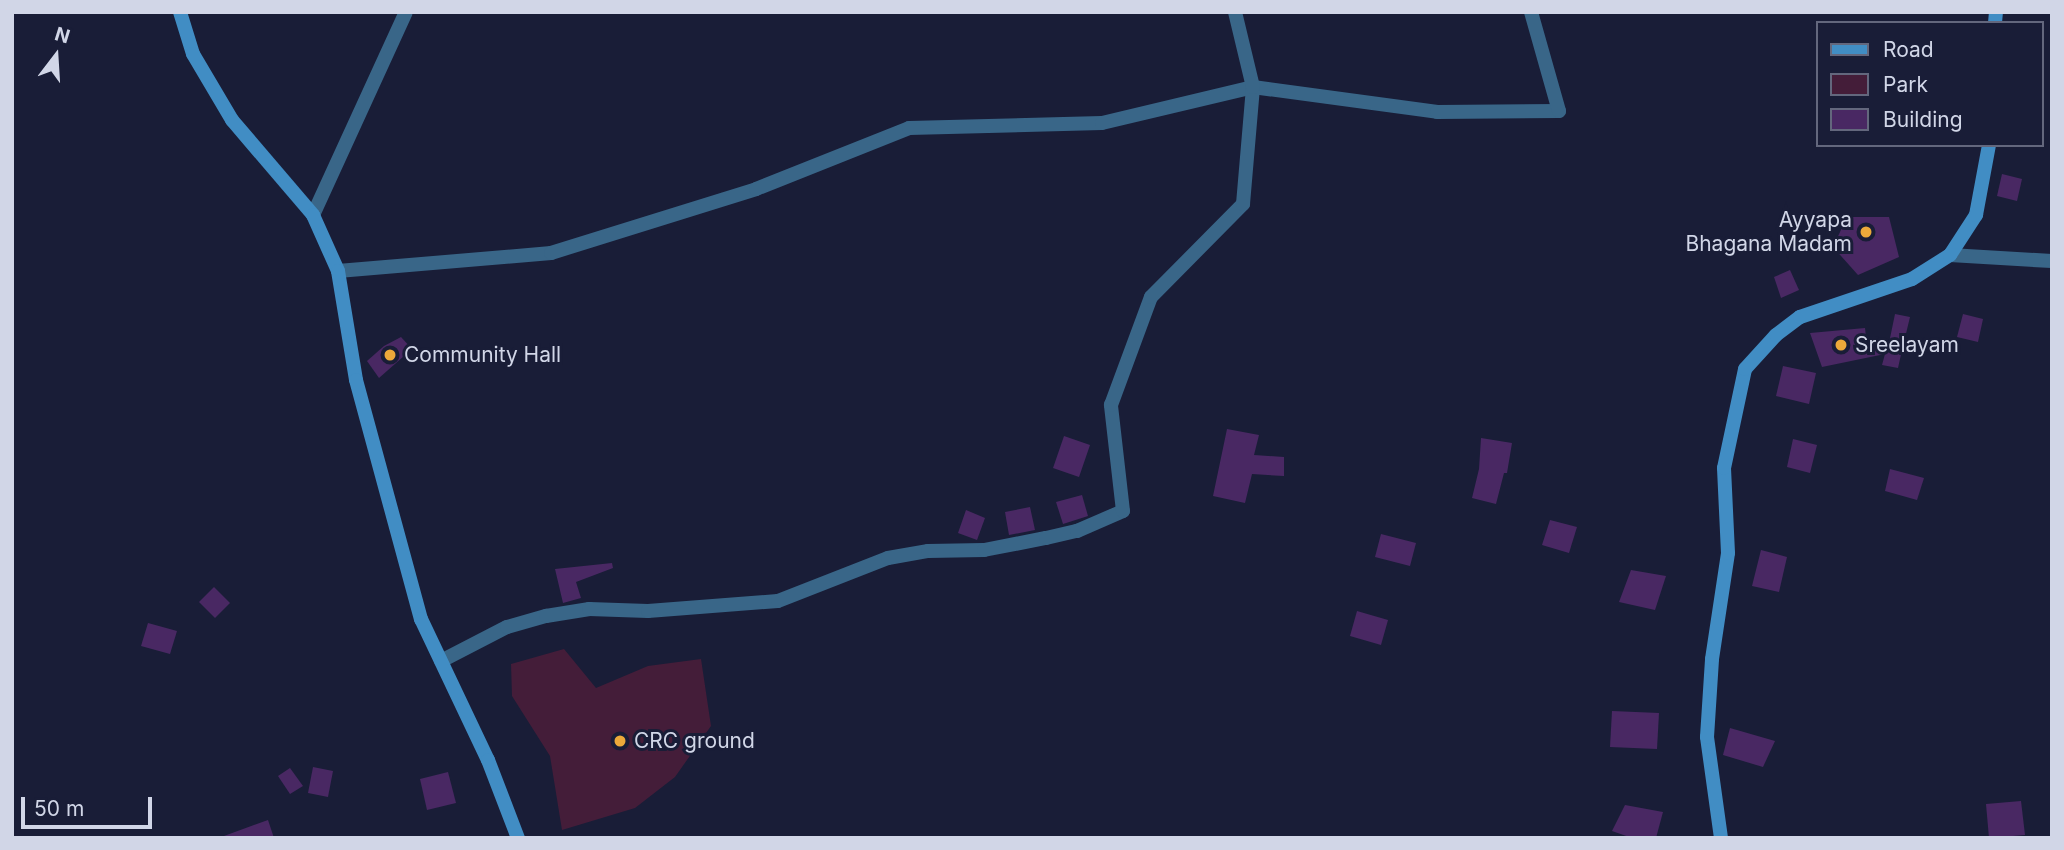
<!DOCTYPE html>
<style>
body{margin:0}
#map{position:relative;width:2064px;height:850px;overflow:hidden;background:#191d37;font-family:Inter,sans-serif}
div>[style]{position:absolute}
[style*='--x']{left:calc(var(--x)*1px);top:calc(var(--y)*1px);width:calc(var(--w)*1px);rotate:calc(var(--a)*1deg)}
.green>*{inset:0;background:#441d39}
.building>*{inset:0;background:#492863}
.street>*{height:14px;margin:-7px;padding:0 7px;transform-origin:7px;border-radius:7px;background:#396688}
.secondary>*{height:14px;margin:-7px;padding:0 7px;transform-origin:7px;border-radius:7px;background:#418dc4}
.dots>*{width:19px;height:19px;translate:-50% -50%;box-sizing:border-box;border:4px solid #191d37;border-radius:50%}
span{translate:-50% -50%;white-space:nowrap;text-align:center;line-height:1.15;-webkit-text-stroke:6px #191d37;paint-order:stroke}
.poi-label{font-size:21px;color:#d1d6e7}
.right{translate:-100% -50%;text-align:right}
.left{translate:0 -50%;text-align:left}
.frame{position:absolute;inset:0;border:14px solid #d1d6e7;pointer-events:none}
.legend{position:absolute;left:1816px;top:21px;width:228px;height:126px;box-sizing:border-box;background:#191d37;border:2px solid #63677d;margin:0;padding:9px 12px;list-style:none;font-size:21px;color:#d1d6e7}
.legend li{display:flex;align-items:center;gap:14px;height:35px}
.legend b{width:35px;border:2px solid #63677d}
.north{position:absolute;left:21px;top:21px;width:70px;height:70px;-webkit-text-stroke:5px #191d37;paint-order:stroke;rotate:17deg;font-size:19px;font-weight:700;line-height:28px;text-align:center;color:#d1d6e7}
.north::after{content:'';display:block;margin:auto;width:24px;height:32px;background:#d1d6e7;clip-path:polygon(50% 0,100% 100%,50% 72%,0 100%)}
.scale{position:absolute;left:21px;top:797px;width:131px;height:32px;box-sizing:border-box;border:4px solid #d1d6e7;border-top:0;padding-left:9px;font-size:21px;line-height:24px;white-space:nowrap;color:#d1d6e7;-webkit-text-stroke:5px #191d37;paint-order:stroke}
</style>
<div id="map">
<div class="green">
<i style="clip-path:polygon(564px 649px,596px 688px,648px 666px,701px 659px,711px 726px,675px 777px,635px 808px,562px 830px,550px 756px,512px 696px,511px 664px)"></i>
</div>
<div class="building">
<i style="clip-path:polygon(2002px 174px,2022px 179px,2017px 201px,1997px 196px)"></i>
<i style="clip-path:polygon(1847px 217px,1889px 217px,1899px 257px,1858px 275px,1833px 247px)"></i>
<i style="clip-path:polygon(1790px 270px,1799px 290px,1781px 298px,1774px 277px)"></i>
<i style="clip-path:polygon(1895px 314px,1910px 317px,1903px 346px,1912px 348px,1902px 350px,1898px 368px,1882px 365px,1885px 354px,1822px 367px,1810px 333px,1865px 328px,1866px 337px,1889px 343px)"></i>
<i style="clip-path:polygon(1963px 314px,1983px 319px,1978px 342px,1957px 337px)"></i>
<i style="clip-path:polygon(401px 337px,412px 349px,379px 378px,367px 361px,384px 346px)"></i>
<i style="clip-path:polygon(1783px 366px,1816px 373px,1809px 404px,1776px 396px)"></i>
<i style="clip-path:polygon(1227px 429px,1259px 435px,1254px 455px,1284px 457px,1284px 476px,1252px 474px,1245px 503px,1213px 496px)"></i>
<i style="clip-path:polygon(1064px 436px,1090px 445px,1079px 477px,1053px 468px)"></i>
<i style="clip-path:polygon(1481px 438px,1512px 443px,1507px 473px,1504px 473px,1496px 504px,1472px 498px,1479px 469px)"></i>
<i style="clip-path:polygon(1793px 439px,1817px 445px,1810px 473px,1787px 467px)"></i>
<i style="clip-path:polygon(1890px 469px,1924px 478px,1917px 500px,1885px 491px)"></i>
<i style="clip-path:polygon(1082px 495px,1088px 516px,1063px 524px,1056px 502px)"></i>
<i style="clip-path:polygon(1030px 507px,1035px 530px,1009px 535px,1005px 512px)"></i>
<i style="clip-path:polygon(966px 510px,985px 518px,977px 540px,958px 533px)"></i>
<i style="clip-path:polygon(1550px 520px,1577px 527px,1569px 553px,1542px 545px)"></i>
<i style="clip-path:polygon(1381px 534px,1416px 543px,1410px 566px,1375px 557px)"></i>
<i style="clip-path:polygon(1761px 550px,1787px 557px,1779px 592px,1752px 586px)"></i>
<i style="clip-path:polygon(612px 563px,613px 568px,576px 582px,581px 598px,563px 603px,555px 569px)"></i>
<i style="clip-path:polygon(1631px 570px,1666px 576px,1655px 610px,1619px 602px)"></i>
<i style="clip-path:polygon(214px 587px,230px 603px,215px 618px,199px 602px)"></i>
<i style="clip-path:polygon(1357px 611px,1388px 620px,1381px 645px,1350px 636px)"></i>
<i style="clip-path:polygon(148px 623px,177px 631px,170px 654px,141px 646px)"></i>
<i style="clip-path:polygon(1612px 711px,1659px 713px,1657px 749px,1610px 747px)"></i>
<i style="clip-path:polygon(1730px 728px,1775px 741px,1763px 767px,1723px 755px)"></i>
<i style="clip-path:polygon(313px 767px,333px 771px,328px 797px,308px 793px)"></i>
<i style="clip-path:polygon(290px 768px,303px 786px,290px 794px,278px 776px)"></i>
<i style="clip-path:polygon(448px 772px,456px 803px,427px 810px,420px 779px)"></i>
<i style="clip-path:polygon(2021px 801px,2025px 835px,1989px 838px,1986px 804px)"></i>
<i style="clip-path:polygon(1625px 805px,1663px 812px,1656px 838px,1632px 838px,1612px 831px)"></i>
<i style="clip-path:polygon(268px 820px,274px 838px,224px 838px,224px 836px)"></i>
</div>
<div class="street">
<i style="--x:313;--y:215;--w:223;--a:-65.4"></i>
<i style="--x:1950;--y:255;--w:102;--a:3.4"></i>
<i style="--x:338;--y:271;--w:214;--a:-4.8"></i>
<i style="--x:551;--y:253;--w:215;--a:-17.3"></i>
<i style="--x:756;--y:189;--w:165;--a:-21.7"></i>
<i style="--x:909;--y:128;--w:193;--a:-1.5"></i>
<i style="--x:1102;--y:123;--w:155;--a:-13.4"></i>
<i style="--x:1253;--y:87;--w:186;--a:7.7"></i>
<i style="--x:1437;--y:112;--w:122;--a:-0.5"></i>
<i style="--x:1559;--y:111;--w:103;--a:-105.8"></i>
<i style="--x:441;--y:661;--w:74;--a:-27.3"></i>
<i style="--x:507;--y:627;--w:41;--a:-15.8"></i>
<i style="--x:546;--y:616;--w:44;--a:-9.2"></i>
<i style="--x:589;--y:609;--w:59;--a:1.9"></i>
<i style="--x:648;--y:611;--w:130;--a:-4.4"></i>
<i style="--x:778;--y:601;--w:118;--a:-21.4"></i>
<i style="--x:888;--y:558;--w:41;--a:-9.9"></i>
<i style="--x:928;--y:551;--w:56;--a:-1"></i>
<i style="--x:984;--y:550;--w:63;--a:-11"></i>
<i style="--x:1046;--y:538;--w:32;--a:-13"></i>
<i style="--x:1077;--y:531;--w:50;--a:-23.5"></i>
<i style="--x:1123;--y:511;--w:107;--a:-96.5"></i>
<i style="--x:1111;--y:405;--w:115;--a:-69.7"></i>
<i style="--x:1151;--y:297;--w:131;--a:-45.3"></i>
<i style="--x:1243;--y:204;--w:117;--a:-85.1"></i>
<i style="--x:1253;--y:87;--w:77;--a:-103.5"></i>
</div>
<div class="secondary">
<i style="--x:180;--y:12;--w:44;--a:72.8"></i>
<i style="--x:193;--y:54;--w:77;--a:59.4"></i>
<i style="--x:232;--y:120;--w:125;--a:49.5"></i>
<i style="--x:313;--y:215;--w:61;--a:65.9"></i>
<i style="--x:338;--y:271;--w:110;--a:80.6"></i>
<i style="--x:356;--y:380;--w:248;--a:74.8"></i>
<i style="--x:421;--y:619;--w:156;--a:64.6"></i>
<i style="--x:488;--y:760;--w:84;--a:69"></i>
<i style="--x:1995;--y:23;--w:11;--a:-85"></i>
<i style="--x:1721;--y:838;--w:102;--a:-97.9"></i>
<i style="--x:1707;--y:737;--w:78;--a:-86.3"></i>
<i style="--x:1712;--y:659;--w:107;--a:-81.4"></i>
<i style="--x:1728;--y:553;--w:85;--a:-92.7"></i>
<i style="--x:1724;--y:468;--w:101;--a:-78"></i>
<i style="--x:1745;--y:369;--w:46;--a:-47.6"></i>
<i style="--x:1776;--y:335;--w:30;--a:-37"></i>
<i style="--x:1800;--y:317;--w:118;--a:-18.7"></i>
<i style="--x:1912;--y:279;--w:45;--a:-32.3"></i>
<i style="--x:1950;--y:255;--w:48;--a:-57"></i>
<i style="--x:1976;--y:215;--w:71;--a:-79.5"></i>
</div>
<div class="dots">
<i style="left:1866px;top:232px;background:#eca93a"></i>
<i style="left:1841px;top:345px;background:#eca93a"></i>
<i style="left:390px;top:355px;background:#eca93a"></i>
<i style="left:620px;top:741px;background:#eca93a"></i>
</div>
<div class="poi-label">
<span class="right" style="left:1852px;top:232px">Ayyapa<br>Bhagana Madam</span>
<span class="left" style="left:1855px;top:345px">Sreelayam</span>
<span class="left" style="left:404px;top:355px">Community Hall</span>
<span class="left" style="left:634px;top:741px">CRC ground</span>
</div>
<div class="frame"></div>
<ul class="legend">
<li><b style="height:9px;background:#418dc4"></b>Road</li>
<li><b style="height:19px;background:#441d39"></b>Park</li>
<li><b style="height:19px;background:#492863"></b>Building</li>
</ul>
<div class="north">N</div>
<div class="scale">50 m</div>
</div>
